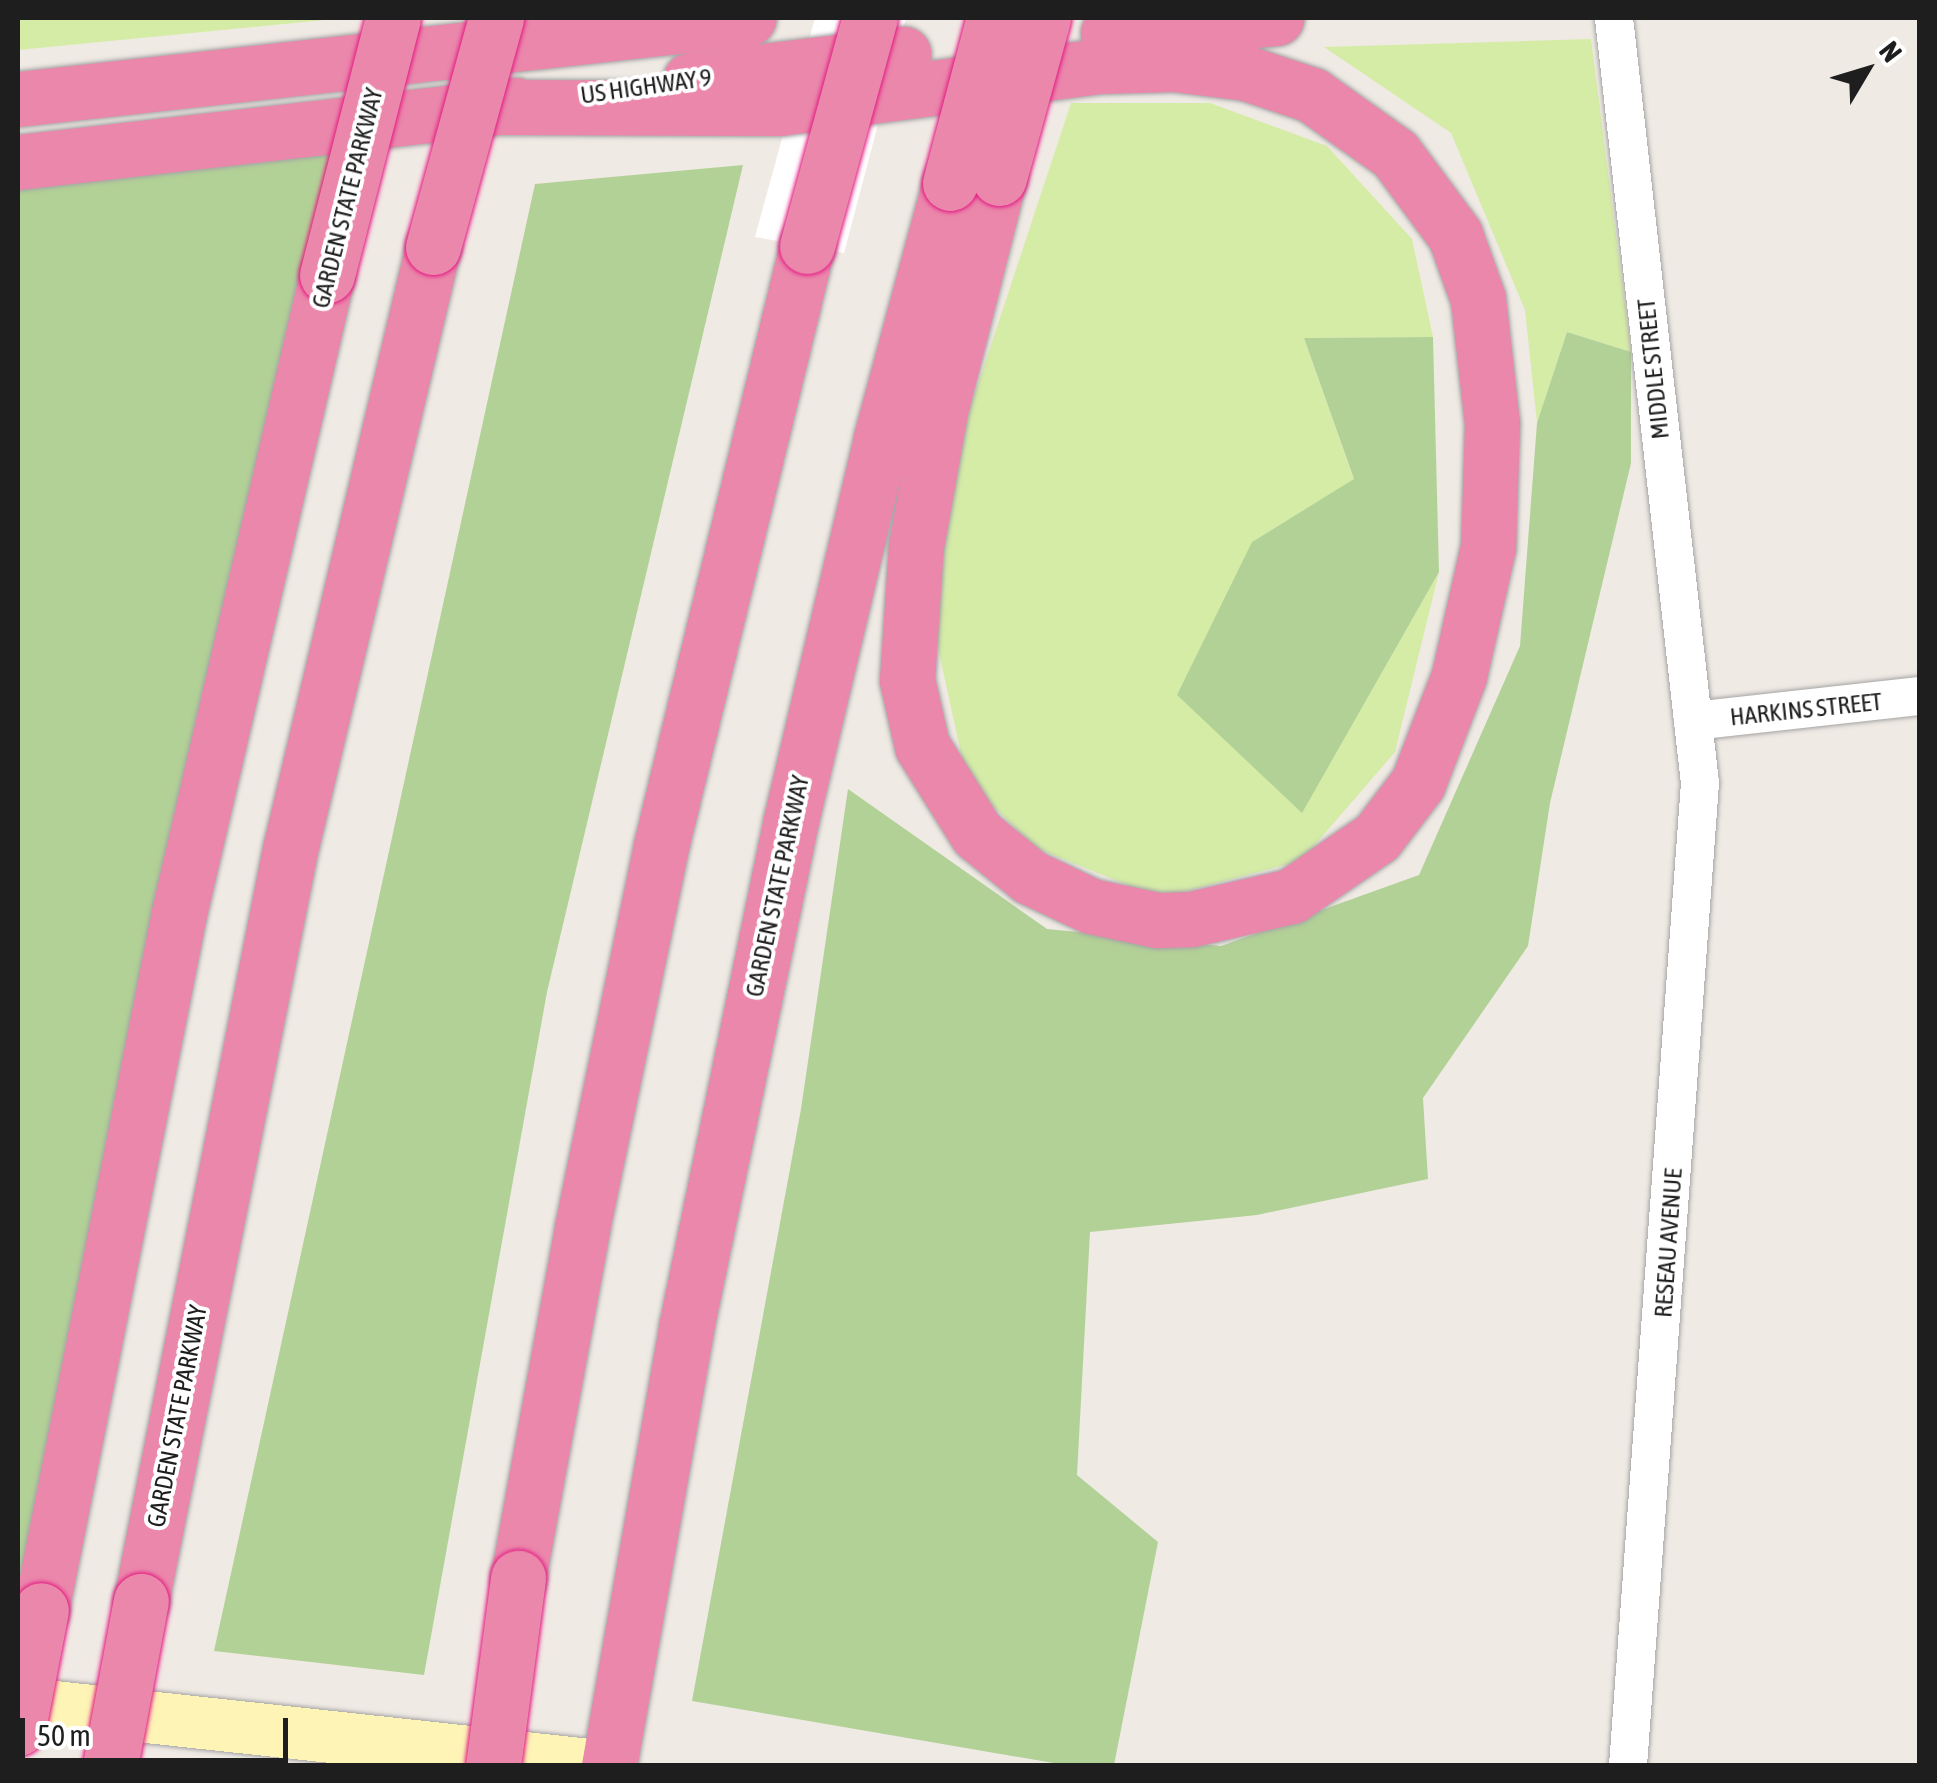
<!DOCTYPE html>
<style>
body{margin:0}
#map{position:relative;width:1937px;height:1783px;overflow:hidden;background:#f0eae4;font-family:"Asap Condensed",sans-serif}
div>[style]{position:absolute}
[style*='--x']{left:calc(var(--x)*1px);top:calc(var(--y)*1px);width:calc(var(--w)*1px);rotate:calc(var(--a)*1deg)}
.grass>*{inset:0;background:#d5eca7}
.forest>*{inset:0;background:#b2d196}
.pier>*{inset:0;background:#fff}
.roads{filter:drop-shadow(0 0 2px #a5a5a5) drop-shadow(0 0 2px #a5a5a5)}
.street>*{height:38px;margin:-19px;padding:0 19px;transform-origin:19px;border-radius:19px;background:#fff}
.secondary>*{height:52px;margin:-26px;padding:0 26px;transform-origin:26px;border-radius:26px;background:#fdf4b5}
.highway>*{height:55px;margin:-27.5px;padding:0 27.5px;transform-origin:27.5px;border-radius:27.5px;background:#eb87ab}
.bridges{filter:drop-shadow(0 0 2px #e31b83) drop-shadow(0 0 2px #e31b83)}
.highway-bridge>*{height:55px;margin:-27.5px;padding:0 27.5px;transform-origin:27.5px;border-radius:27.5px;background:#eb87ab}
span{translate:-50% -50%;white-space:nowrap;text-align:center;line-height:1.15;-webkit-text-stroke:8px #fff;paint-order:stroke}
.street-label{font-size:25px;color:#1e1e1e}
.frame{position:absolute;inset:0;border:20px solid #1e1e1e;pointer-events:none}
.north{position:absolute;left:1817px;top:20px;width:100px;height:100px;-webkit-text-stroke:8px #fff;paint-order:stroke;rotate:52deg;font-size:28px;font-weight:700;line-height:40px;text-align:center;color:#1e1e1e}
.north::after{content:'';display:block;margin:auto;width:35px;height:45px;background:#1e1e1e;clip-path:polygon(50% 0,100% 100%,50% 72%,0 100%)}
.scale{position:absolute;left:20px;top:1718px;width:268px;height:45px;box-sizing:border-box;border:5px solid #1e1e1e;border-top:0;padding-left:12px;font-size:30px;line-height:35px;white-space:nowrap;color:#1e1e1e;-webkit-text-stroke:8px #fff;paint-order:stroke}
</style>
<div id="map">
<div class="grass">
<i style="clip-path:polygon(18px 18px,345px 18px,18px 50px)"></i>
<i style="clip-path:polygon(1591px 39px,1631px 352px,1567px 332px,1537px 423px,1525px 310px,1451px 133px,1324px 47px)"></i>
<i style="clip-path:polygon(1071px 103px,1210px 103px,1327px 146px,1412px 239px,1433px 337px,1304px 338px,1354px 480px,1252px 542px,1302px 812px,1439px 572px,1395px 752px,1301px 861px,1159px 898px,1036px 848px,967px 781px,934px 630px,943px 490px)"></i>
</div>
<div class="forest">
<i style="clip-path:polygon(371px 122px,18px 1606px,18px 162px)"></i>
<i style="clip-path:polygon(743px 165px,547px 992px,424px 1675px,214px 1651px,535px 184px)"></i>
<i style="clip-path:polygon(1567px 332px,1631px 352px,1631px 463px,1550px 803px,1528px 946px,1423px 1098px,1428px 1179px,1257px 1215px,1090px 1232px,1077px 1475px,1158px 1542px,1114px 1765px,1065px 1765px,692px 1701px,801px 1109px,848px 789px,1047px 929px,1221px 946px,1419px 875px,1520px 646px,1537px 423px)"></i>
<i style="clip-path:polygon(1433px 337px,1439px 572px,1302px 813px,1177px 695px,1252px 542px,1354px 479px,1304px 338px)"></i>
</div>
<div class="pier">
<i style="clip-path:polygon(815px 18px,906px 18px,844px 253px,755px 237px)"></i>
</div>
<div class="roads">
<div class="street">
<i style="--x:1614;--y:18;--w:770;--a:83.59"></i>
<i style="--x:1700;--y:783;--w:986;--a:94.19"></i>
<i style="--x:1693;--y:721;--w:228;--a:-6.3"></i>
</div>
<div class="secondary">
<i style="--x:18;--y:1703;--w:584;--a:6.19"></i>
</div>
<div class="highway">
<i style="--x:1108;--y:33;--w:169;--a:-5.1"></i>
<i style="--x:690;--y:80;--w:215;--a:-7"></i>
<i style="--x:18;--y:99;--w:735;--a:-6.32"></i>
<i style="--x:503;--y:107;--w:277;--a:0.2"></i>
<i style="--x:780;--y:108;--w:320;--a:-7.5"></i>
<i style="--x:1097;--y:66;--w:77;--a:-1.5"></i>
<i style="--x:1174;--y:64;--w:73;--a:7.1"></i>
<i style="--x:1246;--y:73;--w:70;--a:18.4"></i>
<i style="--x:1312;--y:95;--w:102;--a:35.4"></i>
<i style="--x:1395;--y:154;--w:101;--a:53.5"></i>
<i style="--x:1455;--y:235;--w:68;--a:70.2"></i>
<i style="--x:1478;--y:299;--w:125;--a:83.6"></i>
<i style="--x:1492;--y:423;--w:124;--a:91.8"></i>
<i style="--x:1488;--y:547;--w:132;--a:102.7"></i>
<i style="--x:1459;--y:676;--w:115;--a:111"></i>
<i style="--x:1418;--y:783;--w:68;--a:127.2"></i>
<i style="--x:1377;--y:837;--w:104;--a:145.5"></i>
<i style="--x:1291;--y:896;--w:103;--a:167"></i>
<i style="--x:1191;--y:919;--w:34;--a:178"></i>
<i style="--x:1157;--y:920;--w:67;--a:-168"></i>
<i style="--x:1091;--y:906;--w:68;--a:-154.6"></i>
<i style="--x:1030;--y:877;--w:68;--a:-140.9"></i>
<i style="--x:977;--y:834;--w:104;--a:-122"></i>
<i style="--x:922;--y:746;--w:68;--a:-102.8"></i>
<i style="--x:907;--y:680;--w:134;--a:-86.2"></i>
<i style="--x:916;--y:546;--w:137;--a:-79.9"></i>
<i style="--x:940;--y:411;--w:240;--a:-75.8"></i>
<i style="--x:18;--y:162;--w:501;--a:-6.53"></i>
<i style="--x:518;--y:1578;--w:356;--a:-79.6"></i>
<i style="--x:582;--y:1228;--w:390;--a:-78.3"></i>
<i style="--x:661;--y:846;--w:618;--a:-76.32"></i>
<i style="--x:141;--y:1601;--w:766;--a:-78.78"></i>
<i style="--x:290;--y:850;--w:620;--a:-76.66"></i>
<i style="--x:41;--y:1610;--w:711;--a:-78.8"></i>
<i style="--x:179;--y:913;--w:655;--a:-76.94"></i>
<i style="--x:609;--y:1766;--w:445;--a:-80"></i>
<i style="--x:686;--y:1328;--w:519;--a:-78.32"></i>
<i style="--x:791;--y:820;--w:392;--a:-76.7"></i>
<i style="--x:881;--y:438;--w:264;--a:-74.9"></i>
</div>
</div>
<div class="bridges">
<div class="highway-bridge">
<i style="--x:999;--y:178;--w:166;--a:-74.6"></i>
<i style="--x:950;--y:183;--w:171;--a:-75.1"></i>
<i style="--x:807;--y:246;--w:237;--a:-74.6"></i>
<i style="--x:433;--y:247;--w:238;--a:-74.6"></i>
<i style="--x:327;--y:275;--w:265;--a:-75.6"></i>
<i style="--x:18;--y:1728;--w:120;--a:-79"></i>
<i style="--x:110;--y:1766;--w:168;--a:-79.4"></i>
<i style="--x:493;--y:1766;--w:190;--a:-82.4"></i>
</div>
</div>
<div class="street-label">
<span style="left:646px;top:86px;rotate:-8deg">US HIGHWAY 9</span>
<span style="left:347px;top:198px;rotate:-76deg">GARDEN STATE PARKWAY</span>
<span style="left:1653px;top:369px;rotate:-96deg">MIDDLE STREET</span>
<span style="left:1806px;top:709px;rotate:-6deg">HARKINS STREET</span>
<span style="left:777px;top:886px;rotate:-78deg">GARDEN STATE PARKWAY</span>
<span style="left:1668px;top:1243px;rotate:-86deg">RESEAU AVENUE</span>
<span style="left:177px;top:1416px;rotate:-79deg">GARDEN STATE PARKWAY</span>
</div>
<div class="frame"></div>
<div class="north">N</div>
<div class="scale">50 m</div>
</div>
